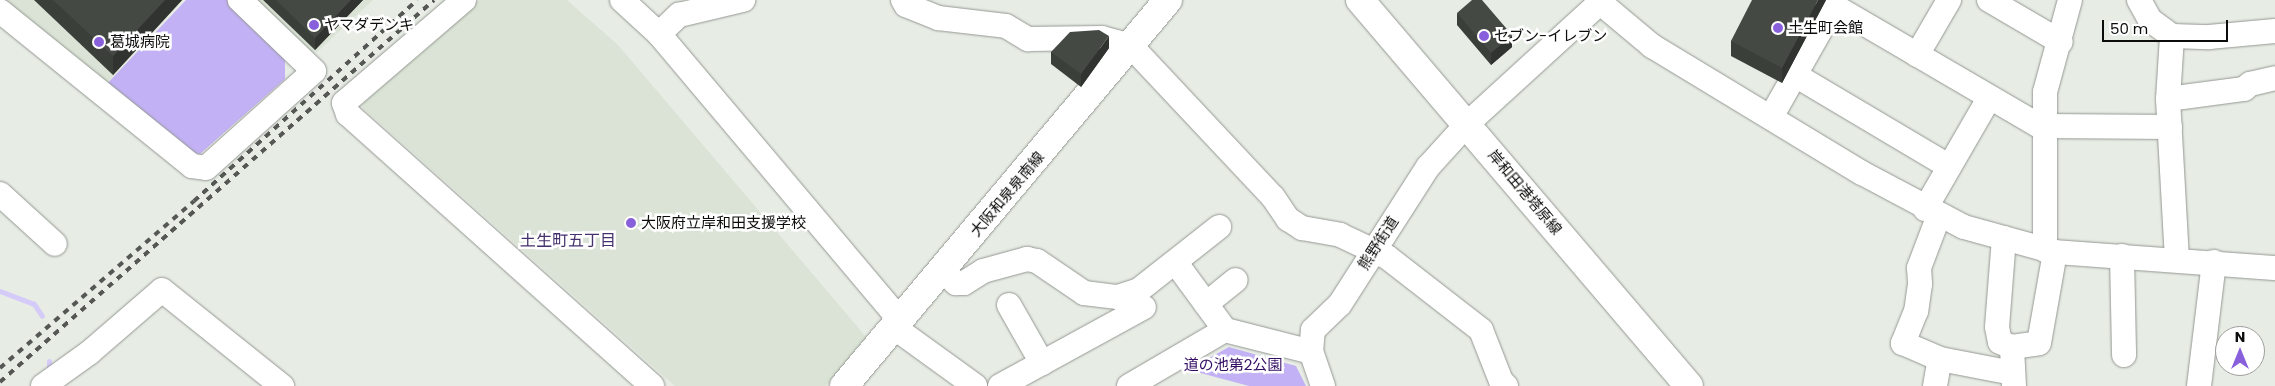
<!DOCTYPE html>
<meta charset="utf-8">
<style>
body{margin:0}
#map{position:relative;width:2275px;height:386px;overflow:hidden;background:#e7ece5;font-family:Poppins,"Noto Sans JP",sans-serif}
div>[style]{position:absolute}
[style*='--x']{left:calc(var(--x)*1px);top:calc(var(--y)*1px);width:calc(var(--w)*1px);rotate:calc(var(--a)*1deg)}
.built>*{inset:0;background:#dae3d5}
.green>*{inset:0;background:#c2b1f4}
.stream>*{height:5px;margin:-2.5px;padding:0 2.5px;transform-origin:2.5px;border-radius:2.5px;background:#d5cbf9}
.roads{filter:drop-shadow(0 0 1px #949892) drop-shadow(0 0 1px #949892)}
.minor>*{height:24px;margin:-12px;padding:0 12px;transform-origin:12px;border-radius:12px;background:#fff}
.major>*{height:28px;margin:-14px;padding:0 14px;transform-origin:14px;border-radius:14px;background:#fff}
.rail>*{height:4px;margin-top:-2px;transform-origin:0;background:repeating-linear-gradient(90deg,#545753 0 6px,transparent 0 12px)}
.wall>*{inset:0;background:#3b3f3a}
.shaded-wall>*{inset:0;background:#30332f}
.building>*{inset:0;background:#454943}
.dots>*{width:14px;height:14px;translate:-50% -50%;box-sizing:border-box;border:2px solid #fff;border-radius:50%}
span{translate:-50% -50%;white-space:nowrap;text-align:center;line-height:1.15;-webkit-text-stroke:5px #fff;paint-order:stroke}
.poi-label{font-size:15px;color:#0c0d0b}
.left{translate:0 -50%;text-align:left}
.street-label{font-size:15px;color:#0c0d0b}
.park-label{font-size:15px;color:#330d64}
.neighbourhood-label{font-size:16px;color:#44316d}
.north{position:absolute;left:2215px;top:326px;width:50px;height:50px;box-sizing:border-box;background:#fff;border:1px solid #9e9e9d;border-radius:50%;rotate:0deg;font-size:14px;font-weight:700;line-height:20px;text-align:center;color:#0c0d0b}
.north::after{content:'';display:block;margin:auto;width:18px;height:22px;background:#8960db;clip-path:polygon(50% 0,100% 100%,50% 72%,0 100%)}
.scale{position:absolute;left:2102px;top:20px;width:126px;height:22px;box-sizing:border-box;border:2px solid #0c0d0b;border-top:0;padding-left:6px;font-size:15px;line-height:18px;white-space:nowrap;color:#0c0d0b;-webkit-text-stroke:4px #fff;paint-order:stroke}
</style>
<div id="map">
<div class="built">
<i style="clip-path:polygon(3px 0,183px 0,105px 85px)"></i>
<i style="clip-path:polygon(252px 0,373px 0,317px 52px,307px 51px)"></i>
<i style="clip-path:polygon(479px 0,567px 0,618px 45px,867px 338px,826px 386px,675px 386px,363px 108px,362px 104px)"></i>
</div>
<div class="green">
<i style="clip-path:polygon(186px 0,228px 0,285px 53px,285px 79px,200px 154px,183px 150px,105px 86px)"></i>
<i style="clip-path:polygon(1229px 347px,1296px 366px,1306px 386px,1249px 386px,1193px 371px,1193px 367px)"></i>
</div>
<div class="stream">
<i style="--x:0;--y:291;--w:36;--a:21"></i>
<i style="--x:34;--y:304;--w:14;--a:56"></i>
<i style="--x:49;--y:361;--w:7;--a:90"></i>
</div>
<div class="roads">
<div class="minor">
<i style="--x:464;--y:0;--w:158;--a:139.4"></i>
<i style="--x:344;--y:103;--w:12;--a:70"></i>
<i style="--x:348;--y:114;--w:408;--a:41.8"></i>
<i style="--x:622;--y:0;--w:50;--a:42.6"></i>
<i style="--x:659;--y:34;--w:375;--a:49.9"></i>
<i style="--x:903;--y:0;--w:6;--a:59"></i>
<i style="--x:906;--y:5;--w:35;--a:22"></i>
<i style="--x:938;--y:18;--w:68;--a:6.7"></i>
<i style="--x:1006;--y:26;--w:26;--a:31"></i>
<i style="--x:1028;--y:39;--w:74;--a:-0.8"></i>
<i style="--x:1102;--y:38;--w:30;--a:15"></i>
<i style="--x:1131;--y:46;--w:207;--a:46.8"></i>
<i style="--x:1273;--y:197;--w:27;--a:56"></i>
<i style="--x:1288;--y:219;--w:17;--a:33"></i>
<i style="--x:1302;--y:228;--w:39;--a:10"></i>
<i style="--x:1340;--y:235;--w:52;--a:25.1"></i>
<i style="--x:1387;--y:257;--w:119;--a:37.8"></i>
<i style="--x:1481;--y:330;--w:55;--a:68.6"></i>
<i style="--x:1501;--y:381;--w:7;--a:45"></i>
<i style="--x:1597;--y:0;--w:72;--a:39.9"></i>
<i style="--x:1652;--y:46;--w:245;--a:31.2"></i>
<i style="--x:1862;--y:173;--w:115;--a:27.9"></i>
<i style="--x:1964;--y:227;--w:94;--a:15.4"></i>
<i style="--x:2055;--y:252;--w:221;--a:4.2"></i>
<i style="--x:1989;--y:0;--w:83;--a:30.3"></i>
<i style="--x:2139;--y:0;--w:23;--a:61"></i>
<i style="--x:2150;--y:20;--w:27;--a:36"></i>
<i style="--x:2172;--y:36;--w:37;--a:2"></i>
<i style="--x:2209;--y:37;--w:66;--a:-5.2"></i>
<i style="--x:0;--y:11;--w:247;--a:38.9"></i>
<i style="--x:192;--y:166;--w:14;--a:8"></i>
<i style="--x:206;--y:168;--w:145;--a:-41.9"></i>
<i style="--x:314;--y:71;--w:103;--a:-136.2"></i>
<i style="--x:659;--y:34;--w:28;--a:-44"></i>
<i style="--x:679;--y:15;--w:66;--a:-13.2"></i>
<i style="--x:2172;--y:36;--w:63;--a:93.6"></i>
<i style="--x:2168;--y:99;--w:161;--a:86.8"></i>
<i style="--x:1917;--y:55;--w:64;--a:-59.8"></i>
<i style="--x:1795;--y:75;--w:178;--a:30.7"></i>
<i style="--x:2168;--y:99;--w:77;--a:-7.5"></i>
<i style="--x:2244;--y:89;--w:8;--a:-40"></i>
<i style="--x:2250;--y:84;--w:26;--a:-13"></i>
<i style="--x:1771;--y:117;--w:128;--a:-60.4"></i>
<i style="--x:1834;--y:6;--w:246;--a:30.3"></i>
<i style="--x:2046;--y:126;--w:124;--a:0.5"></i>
<i style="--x:0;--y:194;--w:74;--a:42.3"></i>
<i style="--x:1925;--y:209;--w:128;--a:-60"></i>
<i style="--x:1939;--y:215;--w:57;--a:110.7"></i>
<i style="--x:1919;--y:268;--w:16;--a:86"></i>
<i style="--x:1920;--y:284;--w:27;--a:98"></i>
<i style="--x:1916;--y:311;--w:35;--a:112"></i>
<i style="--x:1903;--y:343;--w:40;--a:23.4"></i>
<i style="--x:1940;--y:359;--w:74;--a:10.9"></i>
<i style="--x:2004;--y:238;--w:89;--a:94.5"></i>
<i style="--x:1997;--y:327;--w:15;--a:79"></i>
<i style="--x:2000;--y:342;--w:13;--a:23"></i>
<i style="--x:2045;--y:250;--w:158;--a:-90"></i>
<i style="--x:2045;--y:92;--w:95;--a:-74.8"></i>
<i style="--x:2122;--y:256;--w:99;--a:88.8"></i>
<i style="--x:1176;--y:263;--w:83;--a:53.8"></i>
<i style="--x:943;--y:271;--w:18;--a:43"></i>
<i style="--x:956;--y:283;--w:8;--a:0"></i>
<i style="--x:964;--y:283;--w:22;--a:-32"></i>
<i style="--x:983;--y:271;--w:46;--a:-15.3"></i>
<i style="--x:1027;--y:259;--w:10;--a:11"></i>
<i style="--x:1037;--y:261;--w:57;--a:34.2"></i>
<i style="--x:1084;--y:293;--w:34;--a:7"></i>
<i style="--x:1118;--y:297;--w:22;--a:-18"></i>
<i style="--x:1139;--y:290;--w:102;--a:-38.2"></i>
<i style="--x:1206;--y:304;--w:38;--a:-39"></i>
<i style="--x:1009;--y:305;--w:67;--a:60.4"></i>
<i style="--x:895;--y:328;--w:99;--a:35.9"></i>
<i style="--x:43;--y:386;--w:57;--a:-35.7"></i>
<i style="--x:89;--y:353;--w:96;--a:-40.8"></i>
<i style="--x:162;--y:290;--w:154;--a:38.7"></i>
<i style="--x:1000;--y:386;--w:164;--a:-28.7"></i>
<i style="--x:1129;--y:386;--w:111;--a:-30.3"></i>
<i style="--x:1225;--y:330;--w:89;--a:14.3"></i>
<i style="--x:1323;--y:386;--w:36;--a:-109"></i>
<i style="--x:1311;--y:352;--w:22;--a:-85"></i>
<i style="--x:1313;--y:330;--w:37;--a:-44"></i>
<i style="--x:1340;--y:304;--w:163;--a:-57.3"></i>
<i style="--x:1428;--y:167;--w:58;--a:-47.8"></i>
<i style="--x:1467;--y:124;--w:184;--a:-42.4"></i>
<i style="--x:1935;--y:386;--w:27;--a:-80"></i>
<i style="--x:2014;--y:386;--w:39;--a:-93"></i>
<i style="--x:2012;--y:347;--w:27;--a:-8"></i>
<i style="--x:2039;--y:343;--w:92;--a:-80"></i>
<i style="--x:2199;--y:386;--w:125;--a:-83.1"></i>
</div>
<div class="major">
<i style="--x:1360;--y:0;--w:507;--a:49.56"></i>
<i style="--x:844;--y:386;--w:504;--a:-49.99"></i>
</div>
</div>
<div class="rail">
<i style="--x:0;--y:368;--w:256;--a:-40.7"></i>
<i style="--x:194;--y:201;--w:300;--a:-42"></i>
<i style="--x:0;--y:382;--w:578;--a:-41.35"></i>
</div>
<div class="wall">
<i style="clip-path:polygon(34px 0,182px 0,113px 75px)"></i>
<i style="clip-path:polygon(263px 0,363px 0,315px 50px)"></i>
<i style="clip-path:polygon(1826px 0,1782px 83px,1731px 56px,1731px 41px)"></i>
<i style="clip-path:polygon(1457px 13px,1512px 47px,1491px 65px,1457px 25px)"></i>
<i style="clip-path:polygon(1109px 48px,1081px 87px,1051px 64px,1051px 52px)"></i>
</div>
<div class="shaded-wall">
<i style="clip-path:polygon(165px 0,182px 0,113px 75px,113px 56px)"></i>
<i style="clip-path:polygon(351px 0,363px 0,315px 50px,315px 38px)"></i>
<i style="clip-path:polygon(1818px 0,1826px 0,1782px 83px,1782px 68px)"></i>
<i style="clip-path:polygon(1512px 35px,1512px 47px,1491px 65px,1491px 53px)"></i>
<i style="clip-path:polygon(1109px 36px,1109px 48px,1081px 87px,1081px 74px)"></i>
</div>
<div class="building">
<i style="clip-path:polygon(53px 0,165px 0,113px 56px)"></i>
<i style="clip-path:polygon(276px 0,351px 0,315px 38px)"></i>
<i style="clip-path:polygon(1472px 0,1482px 0,1512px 35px,1491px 53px,1457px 13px)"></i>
<i style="clip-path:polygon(1752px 0,1818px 0,1782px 68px,1731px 41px)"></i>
<i style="clip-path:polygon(1099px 30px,1109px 36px,1081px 74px,1051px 52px,1070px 32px)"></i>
</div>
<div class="dots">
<i style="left:314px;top:25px;background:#8960db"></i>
<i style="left:1778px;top:28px;background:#8960db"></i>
<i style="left:1484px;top:36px;background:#8960db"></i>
<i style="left:99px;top:42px;background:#8960db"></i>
<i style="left:631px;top:223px;background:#8960db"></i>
</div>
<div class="poi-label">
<span class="left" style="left:324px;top:25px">ヤマダデンキ</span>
<span class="left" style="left:1788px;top:28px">土生町会館</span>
<span class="left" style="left:1494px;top:36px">セブン-イレブン</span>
<span class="left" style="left:110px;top:42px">葛城病院</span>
<span class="left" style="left:641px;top:223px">大阪府立岸和田支援学校</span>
</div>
<div class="street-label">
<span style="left:1525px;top:192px;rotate:50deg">岸和田港塔原線</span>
<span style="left:1007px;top:194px;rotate:-50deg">大阪和泉泉南線</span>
<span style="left:1378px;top:243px;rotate:-57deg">熊野街道</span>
</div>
<div class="park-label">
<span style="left:1233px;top:365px">道の池第2公園</span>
</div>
<div class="neighbourhood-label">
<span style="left:568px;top:241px">土生町五丁目</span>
</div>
<div class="north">N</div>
<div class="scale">50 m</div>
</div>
